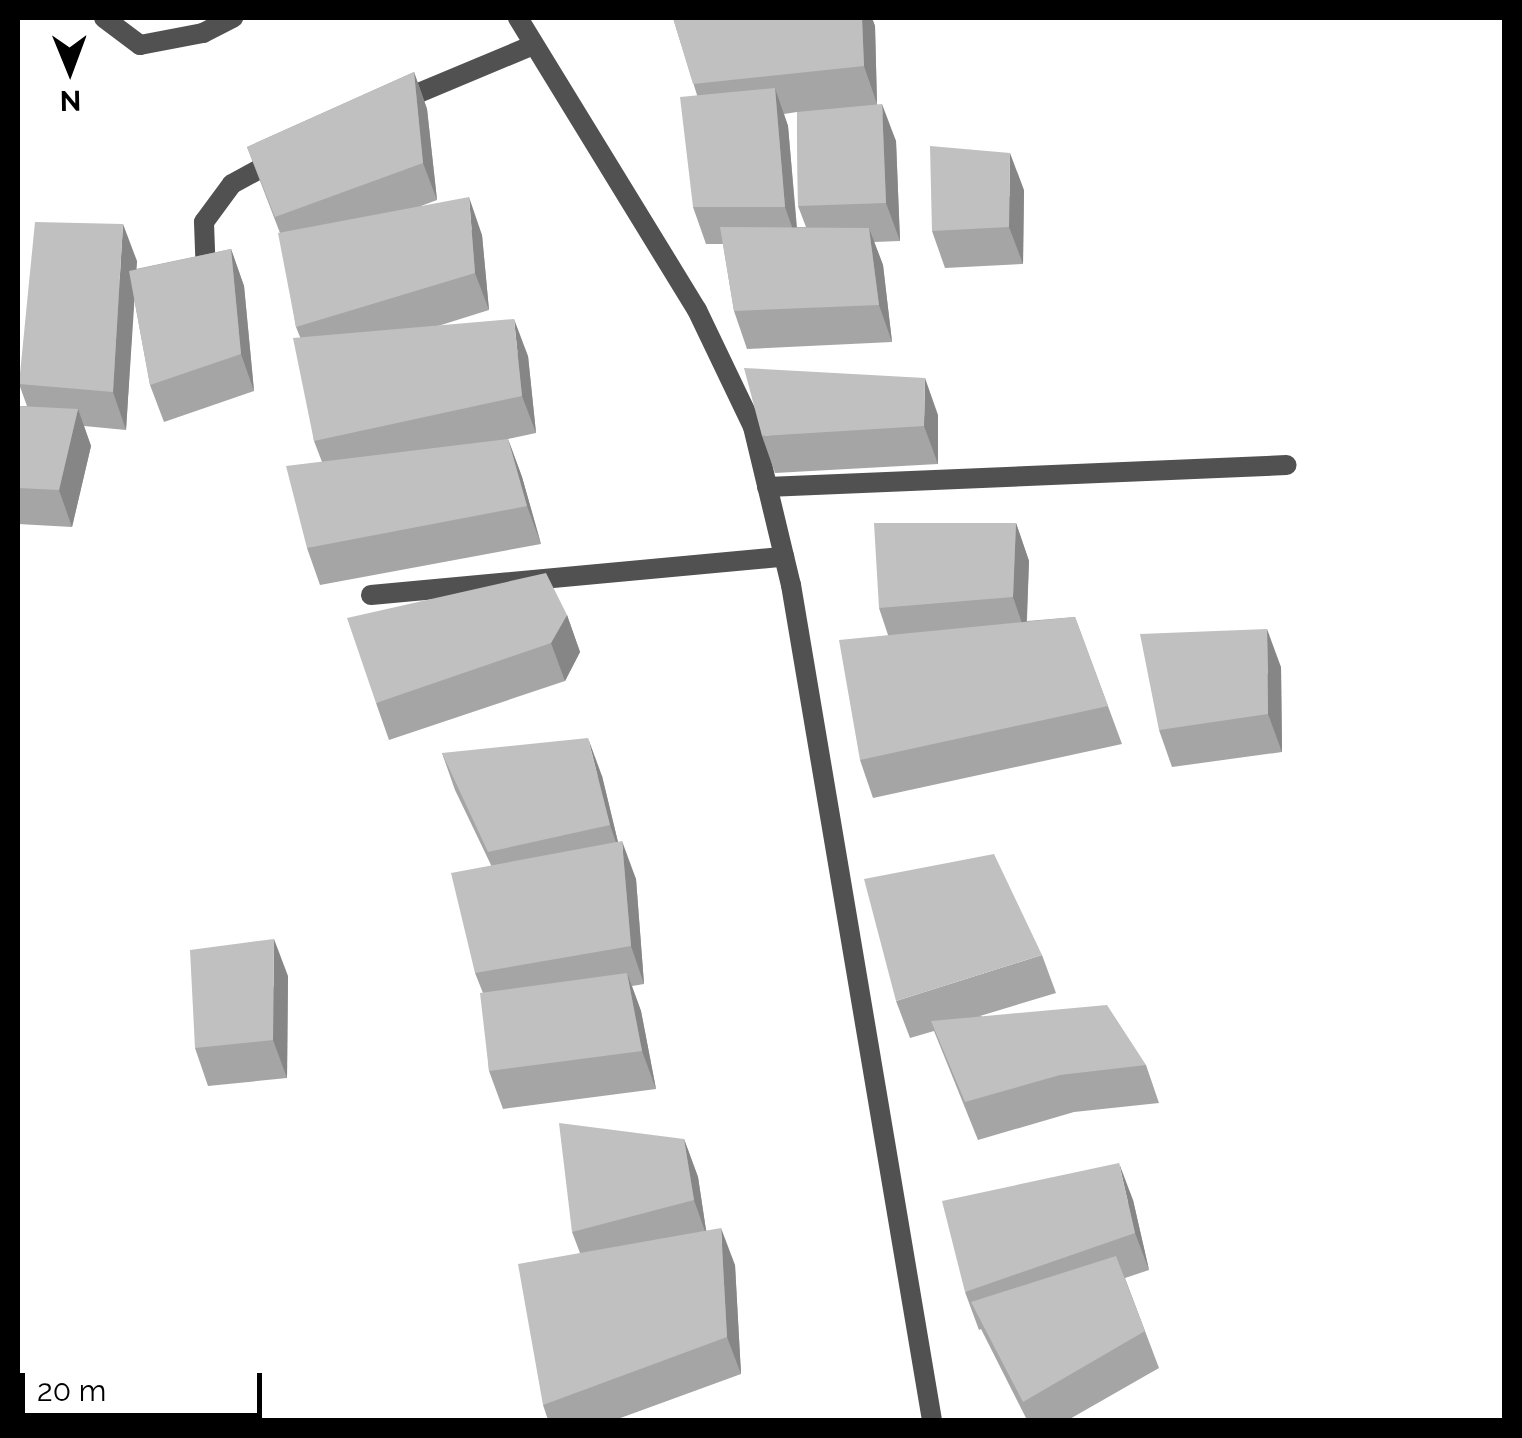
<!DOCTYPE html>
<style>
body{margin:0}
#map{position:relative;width:1522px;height:1438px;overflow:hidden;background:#fff;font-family:Raleway,sans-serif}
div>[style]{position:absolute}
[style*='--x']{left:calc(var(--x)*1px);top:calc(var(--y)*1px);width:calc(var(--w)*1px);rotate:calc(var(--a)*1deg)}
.minor>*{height:20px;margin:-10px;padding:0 10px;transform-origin:10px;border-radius:10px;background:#515151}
.tertiary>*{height:20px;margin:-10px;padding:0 10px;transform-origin:10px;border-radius:10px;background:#515151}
.wall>*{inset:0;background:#a5a5a5}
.shaded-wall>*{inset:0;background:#868686}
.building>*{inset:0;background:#c0c0c0}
span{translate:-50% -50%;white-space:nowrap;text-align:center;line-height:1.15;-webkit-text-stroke:8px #fff;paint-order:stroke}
.frame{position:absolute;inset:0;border:20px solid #000;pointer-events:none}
.north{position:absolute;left:20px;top:20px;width:100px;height:100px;-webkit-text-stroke:8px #fff;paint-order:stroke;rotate:179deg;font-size:28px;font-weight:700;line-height:40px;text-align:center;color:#000}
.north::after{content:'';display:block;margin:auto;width:35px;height:45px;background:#000;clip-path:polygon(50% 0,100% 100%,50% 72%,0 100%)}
.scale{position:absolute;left:20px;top:1373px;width:242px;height:45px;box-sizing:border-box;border:5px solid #000;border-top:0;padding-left:12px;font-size:30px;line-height:35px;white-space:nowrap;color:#000;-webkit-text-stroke:8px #fff;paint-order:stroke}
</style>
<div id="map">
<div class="minor">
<i style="--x:104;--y:18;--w:45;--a:36.9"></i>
<i style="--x:140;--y:45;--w:64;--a:-10.8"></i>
<i style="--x:203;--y:33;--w:34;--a:-27"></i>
<i style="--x:397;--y:102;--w:147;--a:-22.7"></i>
<i style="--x:206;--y:277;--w:55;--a:-92.1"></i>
<i style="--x:204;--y:222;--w:47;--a:-53.6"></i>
<i style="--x:232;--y:184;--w:50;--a:-28.6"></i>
<i style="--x:767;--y:487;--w:520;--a:-2.42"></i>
<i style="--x:371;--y:595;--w:415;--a:-5.3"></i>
</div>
<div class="tertiary">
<i style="--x:518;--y:18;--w:342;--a:58.5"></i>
<i style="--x:697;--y:310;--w:130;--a:64.4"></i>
<i style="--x:753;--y:427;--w:163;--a:76.5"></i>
<i style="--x:791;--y:585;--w:847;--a:80.42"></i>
</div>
<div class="wall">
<i style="clip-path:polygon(evenodd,673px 18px,872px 18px,875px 26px,877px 104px,896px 141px,900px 241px,874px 242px,883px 265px,892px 342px,747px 349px,734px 311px,723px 244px,706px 244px,693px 207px,697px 95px,673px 18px,797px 112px,798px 206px,806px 227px,797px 227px,788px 126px,784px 114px,797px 112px)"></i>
<i style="clip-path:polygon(414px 72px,427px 109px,437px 200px,421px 206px,482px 235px,489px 310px,438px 326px,528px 356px,536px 433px,508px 439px,522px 477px,541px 544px,320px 585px,307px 548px,322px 462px,314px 441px,300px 337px,296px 327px,280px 233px,247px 147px)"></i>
<i style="clip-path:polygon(1024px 190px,1023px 264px,945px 268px,932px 231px)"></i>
<i style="clip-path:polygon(231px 249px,244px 286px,254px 391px,164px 422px,150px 385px,134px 298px,126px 430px,84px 426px,91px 446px,72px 527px,18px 524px,18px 406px,27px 406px,19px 384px,137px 261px,136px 269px)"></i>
<i style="clip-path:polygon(938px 415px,938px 464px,775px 473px,762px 436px)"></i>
<i style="clip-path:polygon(1016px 523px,1029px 561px,1027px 621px,1075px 617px,1122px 744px,873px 798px,860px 760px,888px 635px,879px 608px)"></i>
<i style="clip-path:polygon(567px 615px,580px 652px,565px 681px,389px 740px,376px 703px)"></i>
<i style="clip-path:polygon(1281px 667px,1282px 752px,1172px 767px,1159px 730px)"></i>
<i style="clip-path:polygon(442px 753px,602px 776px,618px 842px,636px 879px,644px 984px,632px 986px,641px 1011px,656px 1089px,503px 1109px,489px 1071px,483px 993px,475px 973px,491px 865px,455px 790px)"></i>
<i style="clip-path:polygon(1042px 955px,1056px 993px,980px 1016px,1146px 1065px,1159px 1103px,1074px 1112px,978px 1140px,934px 1031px,910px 1038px,896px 1001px)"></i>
<i style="clip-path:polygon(288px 976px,287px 1078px,208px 1086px,195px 1048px)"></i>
<i style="clip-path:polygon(684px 1139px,698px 1177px,706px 1230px,735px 1265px,741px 1374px,615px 1420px,548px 1420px,543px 1405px,580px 1253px,572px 1232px)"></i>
<i style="clip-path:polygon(1133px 1200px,1149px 1270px,1125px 1278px,1159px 1368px,1068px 1420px,1027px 1420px,981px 1329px,979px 1330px,965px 1292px)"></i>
</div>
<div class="shaded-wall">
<i style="clip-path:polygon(862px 18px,872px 18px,875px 26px,877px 104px,864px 66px)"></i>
<i style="clip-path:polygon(414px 72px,427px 109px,437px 200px,423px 163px)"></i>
<i style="clip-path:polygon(775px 88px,788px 126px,798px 244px,785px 207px)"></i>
<i style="clip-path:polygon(882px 104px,896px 141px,900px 241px,886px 203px)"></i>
<i style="clip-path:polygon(1010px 153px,1024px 190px,1023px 264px,1009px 227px)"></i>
<i style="clip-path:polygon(469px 197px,482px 235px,489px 310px,475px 273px)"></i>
<i style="clip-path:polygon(123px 224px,137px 261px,126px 430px,113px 392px)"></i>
<i style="clip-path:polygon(869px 228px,883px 265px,892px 342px,879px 305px)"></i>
<i style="clip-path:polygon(231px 249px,244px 286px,254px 391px,241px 354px)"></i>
<i style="clip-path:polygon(514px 319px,528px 356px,536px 433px,522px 396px)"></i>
<i style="clip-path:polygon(925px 378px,938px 415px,938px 464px,924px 426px)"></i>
<i style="clip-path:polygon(78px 409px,91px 446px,72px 527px,59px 490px)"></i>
<i style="clip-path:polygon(508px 439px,522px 477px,541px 544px,527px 506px)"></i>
<i style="clip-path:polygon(1016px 523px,1029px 561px,1026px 635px,1013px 597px)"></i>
<i style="clip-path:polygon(567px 615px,580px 652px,565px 681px,551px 643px)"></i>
<i style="clip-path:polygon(1267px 629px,1281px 667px,1282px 752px,1268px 714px)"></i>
<i style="clip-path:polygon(588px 738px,602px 776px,623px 863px,610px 825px)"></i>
<i style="clip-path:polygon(622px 841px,636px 879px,644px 984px,631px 946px)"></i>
<i style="clip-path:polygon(274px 939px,288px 976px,287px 1078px,273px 1040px)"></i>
<i style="clip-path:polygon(627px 973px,641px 1011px,656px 1089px,642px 1051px)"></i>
<i style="clip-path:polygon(684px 1139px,698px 1177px,707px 1237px,694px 1200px)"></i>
<i style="clip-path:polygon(1119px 1163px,1133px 1200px,1149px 1270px,1135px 1233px)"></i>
<i style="clip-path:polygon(721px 1228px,735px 1265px,741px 1374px,727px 1337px)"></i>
</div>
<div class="building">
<i style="clip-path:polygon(673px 18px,862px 18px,864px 66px,693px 84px)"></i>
<i style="clip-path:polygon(414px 72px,423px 163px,275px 217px,247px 147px)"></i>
<i style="clip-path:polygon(775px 88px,785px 207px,693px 207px,680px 97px)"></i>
<i style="clip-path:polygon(882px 104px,886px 203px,798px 206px,797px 112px)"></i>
<i style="clip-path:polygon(930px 146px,1010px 153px,1009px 227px,932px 231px)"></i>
<i style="clip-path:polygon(469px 197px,475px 273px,296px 327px,278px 233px)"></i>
<i style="clip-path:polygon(35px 222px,123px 224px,113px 392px,19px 384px)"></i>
<i style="clip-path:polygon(720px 227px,869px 228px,879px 305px,734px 311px)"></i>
<i style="clip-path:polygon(231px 249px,241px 354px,150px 385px,129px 271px)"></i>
<i style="clip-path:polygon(514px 319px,522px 396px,314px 441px,293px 338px)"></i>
<i style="clip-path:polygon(744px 368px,925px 378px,924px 426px,762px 436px)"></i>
<i style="clip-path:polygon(18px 406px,78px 409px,59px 490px,18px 488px)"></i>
<i style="clip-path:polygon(508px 439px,527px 506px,307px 548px,286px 466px)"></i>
<i style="clip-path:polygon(874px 523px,1016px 523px,1013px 597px,879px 608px)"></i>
<i style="clip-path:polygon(546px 573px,567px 615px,551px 643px,376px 703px,347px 618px)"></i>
<i style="clip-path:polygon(1075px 617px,1108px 706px,860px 760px,839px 640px)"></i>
<i style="clip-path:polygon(1267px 629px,1268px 714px,1159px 730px,1140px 634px)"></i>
<i style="clip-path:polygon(588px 738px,610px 825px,488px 852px,442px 753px)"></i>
<i style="clip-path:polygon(622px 841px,631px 946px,475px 973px,451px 873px)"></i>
<i style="clip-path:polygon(994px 854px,1042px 955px,896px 1001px,864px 879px)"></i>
<i style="clip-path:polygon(274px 939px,273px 1040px,195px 1048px,190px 950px)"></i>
<i style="clip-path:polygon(627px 973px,642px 1051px,489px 1071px,480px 993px)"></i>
<i style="clip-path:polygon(1107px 1005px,1146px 1065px,1060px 1075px,965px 1102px,931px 1021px)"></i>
<i style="clip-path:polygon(559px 1123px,684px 1139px,694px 1200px,572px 1232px)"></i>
<i style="clip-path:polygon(1119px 1163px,1135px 1233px,965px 1292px,942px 1201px)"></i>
<i style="clip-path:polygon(721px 1228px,727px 1337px,543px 1405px,518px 1264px)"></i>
<i style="clip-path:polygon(1116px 1256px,1145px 1331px,1023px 1402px,971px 1302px)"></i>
</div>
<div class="frame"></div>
<div class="north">N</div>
<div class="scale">20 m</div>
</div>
